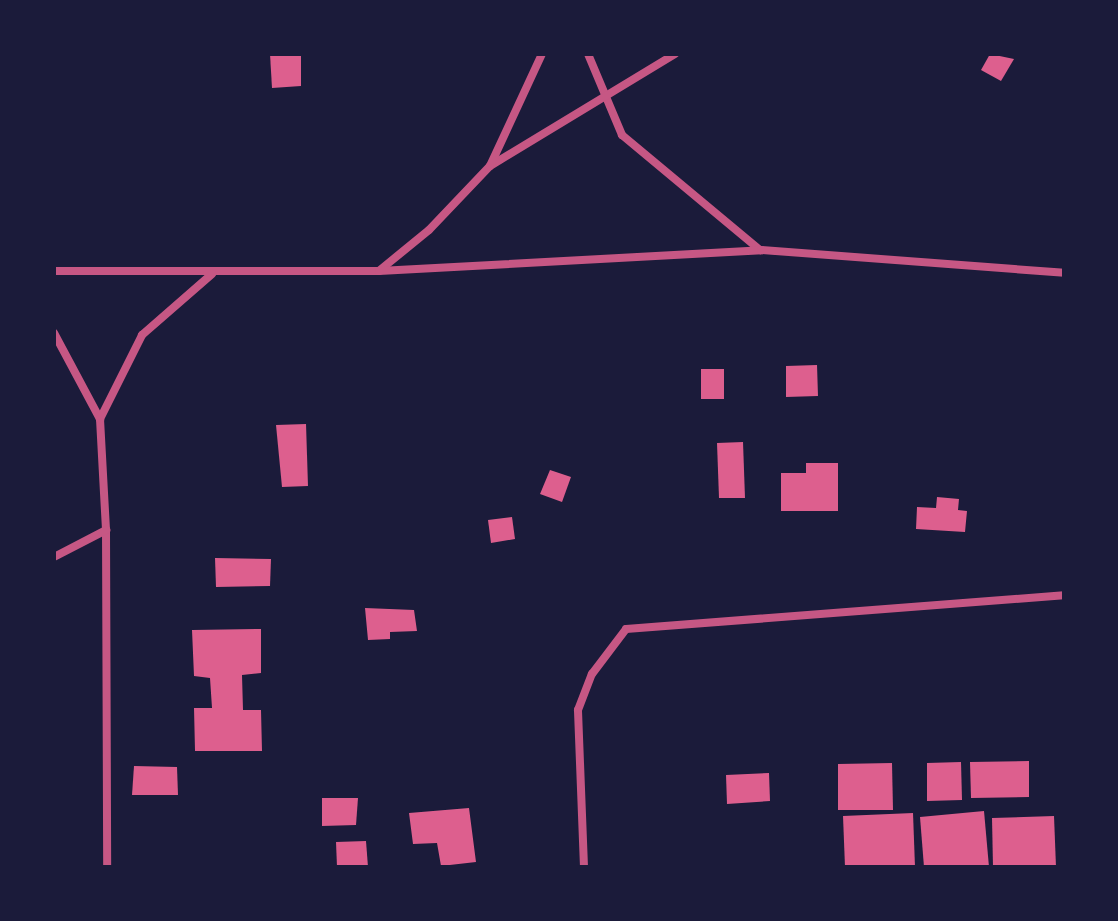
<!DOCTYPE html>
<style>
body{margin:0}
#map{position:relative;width:1118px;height:921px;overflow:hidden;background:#1b1b3a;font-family:Ubuntu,sans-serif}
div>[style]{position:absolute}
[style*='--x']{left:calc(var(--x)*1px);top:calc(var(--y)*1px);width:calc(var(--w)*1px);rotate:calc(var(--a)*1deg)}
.building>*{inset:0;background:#dd5f8e}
.minor>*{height:8px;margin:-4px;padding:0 4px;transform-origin:4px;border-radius:4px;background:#c65784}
span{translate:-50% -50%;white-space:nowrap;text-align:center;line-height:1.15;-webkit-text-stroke:6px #1b1b3a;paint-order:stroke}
.frame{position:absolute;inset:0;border:56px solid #1b1b3a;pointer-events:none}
</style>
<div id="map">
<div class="building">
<i style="clip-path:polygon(270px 54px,301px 54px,301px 86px,272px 88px)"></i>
<i style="clip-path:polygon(990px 54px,1014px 59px,1001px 81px,981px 70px)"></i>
<i style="clip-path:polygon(817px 365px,818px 396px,786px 397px,786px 366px)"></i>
<i style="clip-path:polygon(701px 369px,724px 369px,724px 399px,701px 399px)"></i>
<i style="clip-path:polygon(306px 424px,308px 486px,282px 487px,276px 425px)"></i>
<i style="clip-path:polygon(743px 442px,745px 498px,719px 498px,717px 443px)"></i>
<i style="clip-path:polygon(806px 463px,838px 463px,838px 511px,781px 511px,781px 473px,806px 473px)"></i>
<i style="clip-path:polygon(550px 470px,571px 477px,562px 502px,540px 494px)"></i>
<i style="clip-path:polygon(937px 497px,959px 499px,958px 510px,967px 511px,965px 532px,916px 529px,917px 507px,936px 508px)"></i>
<i style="clip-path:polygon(512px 517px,515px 539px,491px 543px,488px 520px)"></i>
<i style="clip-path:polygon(215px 558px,271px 559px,270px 586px,216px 587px)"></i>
<i style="clip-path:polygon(365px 608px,414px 610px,417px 631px,390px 632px,390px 639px,368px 640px)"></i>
<i style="clip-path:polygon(261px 629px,261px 673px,242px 675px,243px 710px,261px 710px,262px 751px,195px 751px,194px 708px,212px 708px,210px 678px,194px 676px,192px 630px)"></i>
<i style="clip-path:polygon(1029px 761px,1029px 797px,971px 798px,970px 762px)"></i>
<i style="clip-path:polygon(961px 762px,962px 800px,927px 801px,927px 763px)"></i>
<i style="clip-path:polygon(892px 763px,893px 810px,838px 810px,838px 764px)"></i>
<i style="clip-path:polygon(134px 766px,177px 767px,178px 795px,132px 795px)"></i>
<i style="clip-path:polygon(769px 773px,770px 801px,727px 804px,726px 775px)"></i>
<i style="clip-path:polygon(322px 798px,358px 798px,356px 825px,322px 826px)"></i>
<i style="clip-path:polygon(469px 808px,476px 862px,441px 866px,437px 843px,413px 844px,409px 813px)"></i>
<i style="clip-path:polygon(984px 811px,989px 867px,924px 867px,920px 817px)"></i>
<i style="clip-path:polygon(913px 813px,915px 867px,845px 867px,843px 816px)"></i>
<i style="clip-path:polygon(1054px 816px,1056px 867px,993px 867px,992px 818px)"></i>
<i style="clip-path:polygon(366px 841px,368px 867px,337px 867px,336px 842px)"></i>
</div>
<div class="minor">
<i style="--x:588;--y:54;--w:88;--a:67.2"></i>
<i style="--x:622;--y:135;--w:180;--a:39.8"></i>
<i style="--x:490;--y:166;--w:216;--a:-31.2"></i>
<i style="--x:380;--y:270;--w:63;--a:-39.2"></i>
<i style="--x:429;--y:230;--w:88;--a:-46.4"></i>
<i style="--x:490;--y:166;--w:123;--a:-65.1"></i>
<i style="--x:54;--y:271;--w:325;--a:0"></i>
<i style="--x:379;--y:271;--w:383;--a:-3.1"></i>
<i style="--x:761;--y:250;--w:304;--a:4.3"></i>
<i style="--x:54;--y:333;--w:98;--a:61.9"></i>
<i style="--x:100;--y:419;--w:111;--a:86.9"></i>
<i style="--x:106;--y:530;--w:337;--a:89.8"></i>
<i style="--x:100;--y:419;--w:94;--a:-63.4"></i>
<i style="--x:142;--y:335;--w:93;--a:-41.1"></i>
<i style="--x:54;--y:557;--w:59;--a:-27.4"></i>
<i style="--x:584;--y:867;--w:157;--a:-92.2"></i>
<i style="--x:578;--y:710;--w:39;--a:-69"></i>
<i style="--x:592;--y:674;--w:56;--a:-52.9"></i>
<i style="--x:626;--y:629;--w:439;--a:-4.4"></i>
</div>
<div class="frame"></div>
</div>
